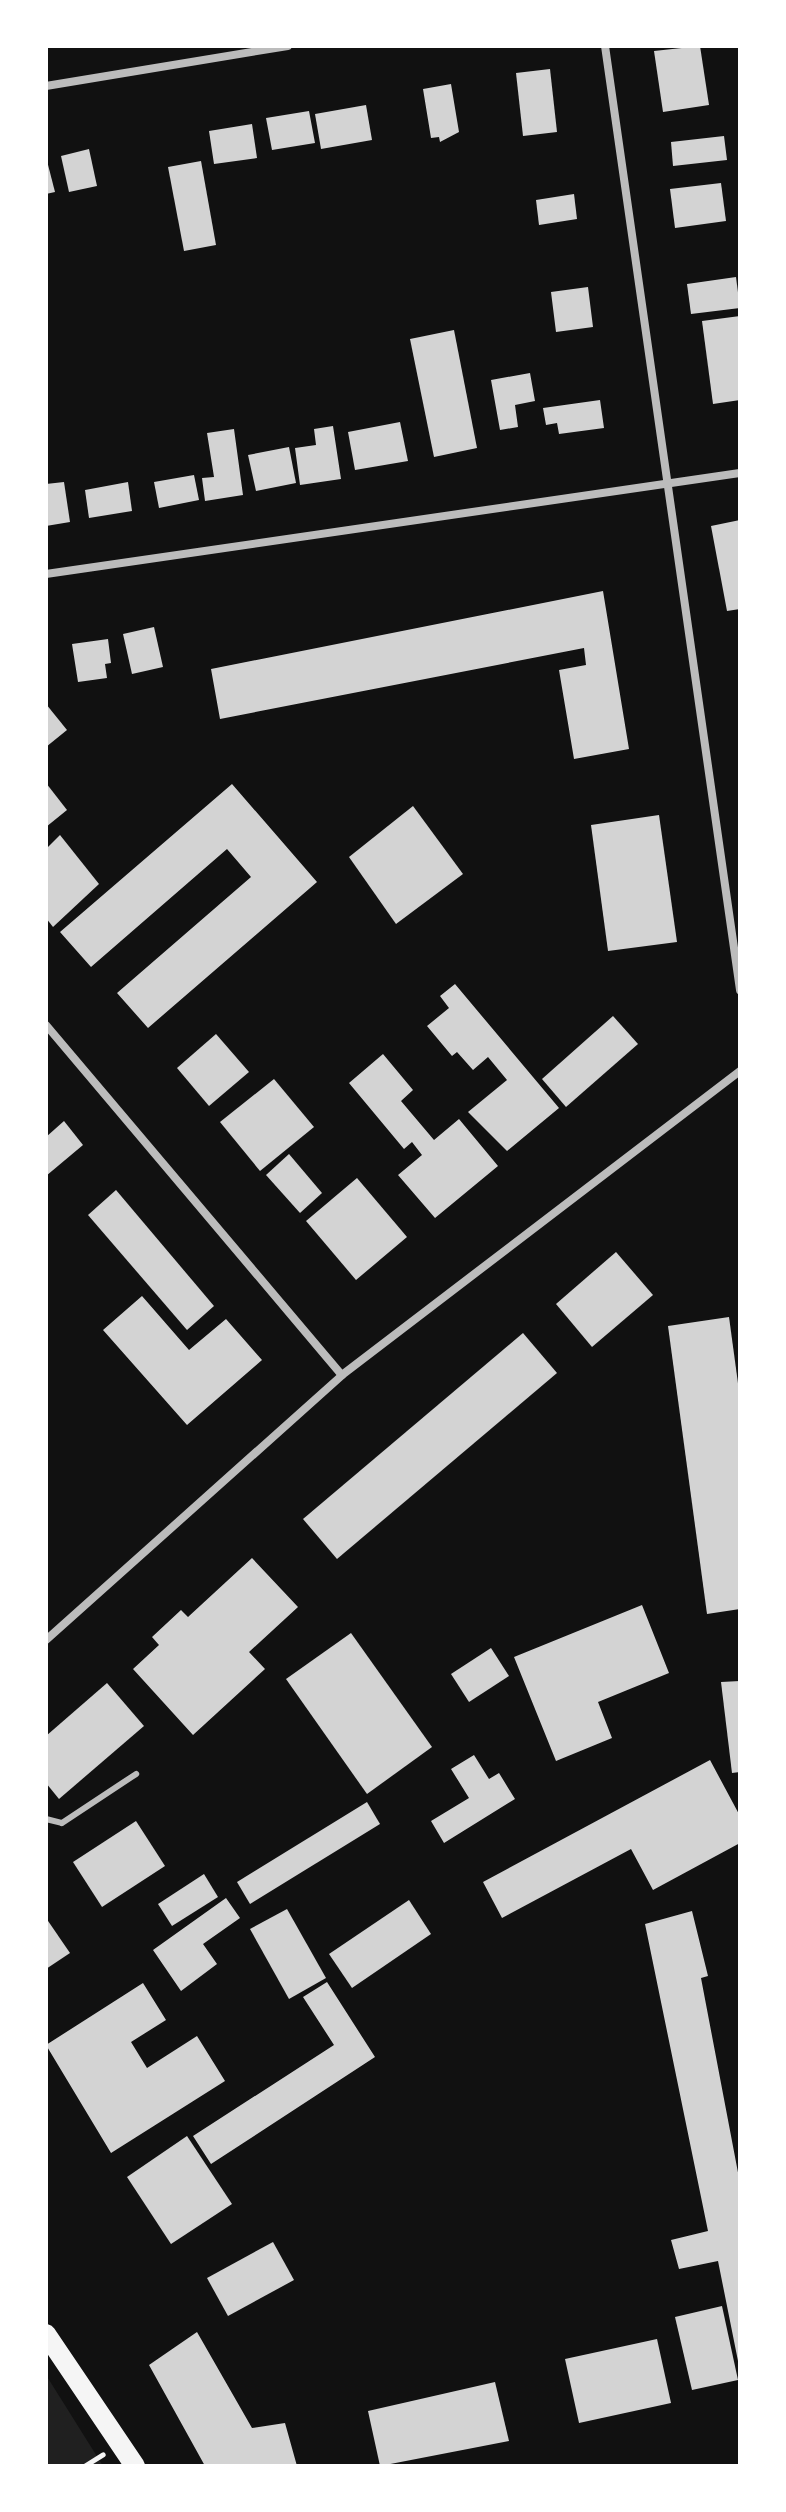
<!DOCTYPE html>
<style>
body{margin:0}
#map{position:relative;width:786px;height:2512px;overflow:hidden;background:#111;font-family:Merriweather,serif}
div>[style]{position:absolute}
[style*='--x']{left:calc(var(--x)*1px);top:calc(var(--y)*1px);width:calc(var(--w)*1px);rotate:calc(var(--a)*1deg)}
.green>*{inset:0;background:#202020}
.building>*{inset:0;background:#d3d3d3}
.path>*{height:5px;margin:-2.5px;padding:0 2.5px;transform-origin:2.5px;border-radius:2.5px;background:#f5f5f5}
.service>*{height:6px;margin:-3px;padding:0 3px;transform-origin:3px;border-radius:3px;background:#bcbcbc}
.minor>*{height:8px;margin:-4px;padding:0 4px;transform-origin:4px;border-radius:4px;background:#bcbcbc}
.primary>*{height:20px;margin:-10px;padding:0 10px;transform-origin:10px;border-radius:10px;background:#f5f5f5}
span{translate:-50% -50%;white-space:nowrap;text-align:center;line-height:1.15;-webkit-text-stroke:6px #fff;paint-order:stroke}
.frame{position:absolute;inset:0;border:48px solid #fff;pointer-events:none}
</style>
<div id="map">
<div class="green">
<i style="clip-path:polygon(46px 2375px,103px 2466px,46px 2466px)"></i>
</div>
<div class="building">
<i style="clip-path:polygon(700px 46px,709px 105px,663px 112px,654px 51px)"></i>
<i style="clip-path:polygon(550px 69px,557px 132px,523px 136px,516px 73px)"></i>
<i style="clip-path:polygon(451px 84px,459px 132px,440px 142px,439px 137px,431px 138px,423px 89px)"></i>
<i style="clip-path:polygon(366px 105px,372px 140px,321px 149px,315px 114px)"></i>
<i style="clip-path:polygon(309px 111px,315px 143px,272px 150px,266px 118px)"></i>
<i style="clip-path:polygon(252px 124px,257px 158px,214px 164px,209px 131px)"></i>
<i style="clip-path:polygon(724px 136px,727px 160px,673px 166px,671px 142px)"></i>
<i style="clip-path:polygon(89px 149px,97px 186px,69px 192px,61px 156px)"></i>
<i style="clip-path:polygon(46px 157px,55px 192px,46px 194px)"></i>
<i style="clip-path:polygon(201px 161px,216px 245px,184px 251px,168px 167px)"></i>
<i style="clip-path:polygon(721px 183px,726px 221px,675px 228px,670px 189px)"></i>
<i style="clip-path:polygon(574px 194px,577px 219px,539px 225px,536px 200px)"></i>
<i style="clip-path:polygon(736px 277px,740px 308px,691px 314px,687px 284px)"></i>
<i style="clip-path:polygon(588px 287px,593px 327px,556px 332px,551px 292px)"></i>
<i style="clip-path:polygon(740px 316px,740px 400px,713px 404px,702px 321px)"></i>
<i style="clip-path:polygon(454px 330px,477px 448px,434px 457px,410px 339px)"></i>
<i style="clip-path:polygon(530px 373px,535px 401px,515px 405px,518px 427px,500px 430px,491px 380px)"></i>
<i style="clip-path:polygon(600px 400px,604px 428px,559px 434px,557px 423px,546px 425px,543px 408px)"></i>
<i style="clip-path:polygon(400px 422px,408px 461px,355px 470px,348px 432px)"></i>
<i style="clip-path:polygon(333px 426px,341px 479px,300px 485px,295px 448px,316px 445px,314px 429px)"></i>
<i style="clip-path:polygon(234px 429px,243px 495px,205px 501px,202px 478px,214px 477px,207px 433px)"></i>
<i style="clip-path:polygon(289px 447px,296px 483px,256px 491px,248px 455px)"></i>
<i style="clip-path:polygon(194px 475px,199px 500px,159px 508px,154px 482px)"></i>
<i style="clip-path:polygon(64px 482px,70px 522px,46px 526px,46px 484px)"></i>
<i style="clip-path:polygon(128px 482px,132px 511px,89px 518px,85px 490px)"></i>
<i style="clip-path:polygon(740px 520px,740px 609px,727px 611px,711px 526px)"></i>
<i style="clip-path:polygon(603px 591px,629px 749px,574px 759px,559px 670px,586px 665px,584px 648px,220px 719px,211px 669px)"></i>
<i style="clip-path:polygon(154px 627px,163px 667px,132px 674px,123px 634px)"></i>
<i style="clip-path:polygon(108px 639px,111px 663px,105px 664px,107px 678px,78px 682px,72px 644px)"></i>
<i style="clip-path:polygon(46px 704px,67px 730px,46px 747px)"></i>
<i style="clip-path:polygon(46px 783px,67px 810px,46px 827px)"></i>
<i style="clip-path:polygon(232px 784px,317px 882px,148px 1028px,117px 993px,251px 877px,227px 849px,91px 967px,60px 932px)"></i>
<i style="clip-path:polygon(413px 806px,463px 874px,396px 924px,349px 857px)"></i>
<i style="clip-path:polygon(659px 815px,677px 942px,608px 951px,591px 825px)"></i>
<i style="clip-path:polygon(60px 835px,99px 884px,53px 927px,46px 918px,46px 849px)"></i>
<i style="clip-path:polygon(455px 984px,559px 1108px,507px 1151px,468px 1112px,507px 1080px,488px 1057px,473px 1070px,457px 1052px,452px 1056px,427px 1026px,449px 1008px,440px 996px)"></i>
<i style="clip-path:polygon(613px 1016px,638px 1044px,566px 1107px,542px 1079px)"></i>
<i style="clip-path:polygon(216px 1034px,249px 1072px,209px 1106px,177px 1068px)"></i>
<i style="clip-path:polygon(383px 1054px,413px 1090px,401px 1101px,434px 1140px,459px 1119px,498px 1166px,435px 1218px,398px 1175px,422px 1155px,412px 1142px,404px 1149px,349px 1083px)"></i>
<i style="clip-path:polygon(274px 1079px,314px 1127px,260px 1171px,220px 1122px)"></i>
<i style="clip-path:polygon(64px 1121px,83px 1145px,46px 1176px,46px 1137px)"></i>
<i style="clip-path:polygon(289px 1154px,322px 1193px,300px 1213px,266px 1175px)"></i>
<i style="clip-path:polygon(357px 1178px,407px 1237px,356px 1280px,306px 1221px)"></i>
<i style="clip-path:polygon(116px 1190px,214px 1306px,187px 1330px,88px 1215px)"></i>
<i style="clip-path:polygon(616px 1252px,653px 1295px,592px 1347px,556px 1304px)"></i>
<i style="clip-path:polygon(142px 1296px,189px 1350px,226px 1319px,262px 1360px,187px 1425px,103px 1330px)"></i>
<i style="clip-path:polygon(729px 1317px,740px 1398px,740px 1609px,707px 1614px,668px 1326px)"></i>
<i style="clip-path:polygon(523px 1333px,557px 1373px,337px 1559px,303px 1519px)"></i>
<i style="clip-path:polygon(252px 1558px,298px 1607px,249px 1652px,265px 1669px,193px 1735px,133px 1669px,159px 1645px,152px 1637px,181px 1610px,188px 1617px)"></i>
<i style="clip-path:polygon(642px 1605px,669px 1673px,598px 1702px,612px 1738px,556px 1761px,514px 1657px)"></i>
<i style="clip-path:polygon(351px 1633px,432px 1747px,367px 1794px,286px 1679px)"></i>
<i style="clip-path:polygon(491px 1648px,509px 1676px,469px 1702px,451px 1674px)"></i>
<i style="clip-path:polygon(740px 1681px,740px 1772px,732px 1773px,721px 1682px)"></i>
<i style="clip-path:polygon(107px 1683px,144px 1726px,59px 1799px,46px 1783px,46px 1736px)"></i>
<i style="clip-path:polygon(474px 1755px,489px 1779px,499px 1773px,515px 1799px,444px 1843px,431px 1821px,469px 1798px,451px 1769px)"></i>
<i style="clip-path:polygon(710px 1760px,740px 1816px,740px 1843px,653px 1890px,631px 1849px,502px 1918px,483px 1882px)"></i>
<i style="clip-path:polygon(367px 1802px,380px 1824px,250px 1904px,237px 1882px)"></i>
<i style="clip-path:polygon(136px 1821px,165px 1866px,102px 1907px,73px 1862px)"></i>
<i style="clip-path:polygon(204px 1874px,218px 1897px,172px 1926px,158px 1904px)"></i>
<i style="clip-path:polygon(226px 1898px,240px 1918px,203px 1944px,217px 1964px,181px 1991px,153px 1950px)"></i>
<i style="clip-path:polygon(409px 1900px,431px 1934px,352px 1988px,329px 1954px)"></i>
<i style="clip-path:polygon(287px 1909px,326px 1978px,289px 1999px,250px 1929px)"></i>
<i style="clip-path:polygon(692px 1911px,708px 1976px,701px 1978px,740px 2183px,740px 2371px,718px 2261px,679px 2269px,671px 2240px,708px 2231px,645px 1924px)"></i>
<i style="clip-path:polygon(46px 1918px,70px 1953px,46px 1969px)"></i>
<i style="clip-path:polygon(327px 1982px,375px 2057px,211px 2164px,193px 2136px,334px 2045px,303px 1997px)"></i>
<i style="clip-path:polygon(143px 1983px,166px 2020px,131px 2042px,147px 2068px,197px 2036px,225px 2081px,111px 2153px,46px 2045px)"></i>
<i style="clip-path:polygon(187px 2136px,232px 2204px,171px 2244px,127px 2177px)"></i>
<i style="clip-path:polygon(273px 2242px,294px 2280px,228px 2316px,207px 2278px)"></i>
<i style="clip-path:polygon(722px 2306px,738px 2380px,692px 2390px,675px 2317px)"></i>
<i style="clip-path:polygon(197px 2332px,252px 2428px,285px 2423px,297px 2466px,205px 2466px,149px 2365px)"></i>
<i style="clip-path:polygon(657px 2339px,671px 2403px,579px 2423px,565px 2359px)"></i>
<i style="clip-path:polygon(495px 2382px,509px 2441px,380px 2466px,368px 2411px)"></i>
</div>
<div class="path">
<i style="--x:84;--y:2466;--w:22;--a:-32"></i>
</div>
<div class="service">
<i style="--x:46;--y:1819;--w:16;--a:14"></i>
<i style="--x:62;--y:1823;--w:89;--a:-33.5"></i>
</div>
<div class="minor">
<i style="--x:605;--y:46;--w:954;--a:81.86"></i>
<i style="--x:46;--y:86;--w:245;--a:-9.4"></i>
<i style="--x:46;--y:574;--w:701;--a:-8.28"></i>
<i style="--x:46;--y:1025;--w:458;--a:49.8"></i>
<i style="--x:46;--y:1640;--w:397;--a:-41.8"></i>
<i style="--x:342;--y:1375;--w:501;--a:-37.37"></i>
</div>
<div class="primary">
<i style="--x:46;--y:2334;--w:159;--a:56"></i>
</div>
<div class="frame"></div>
</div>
